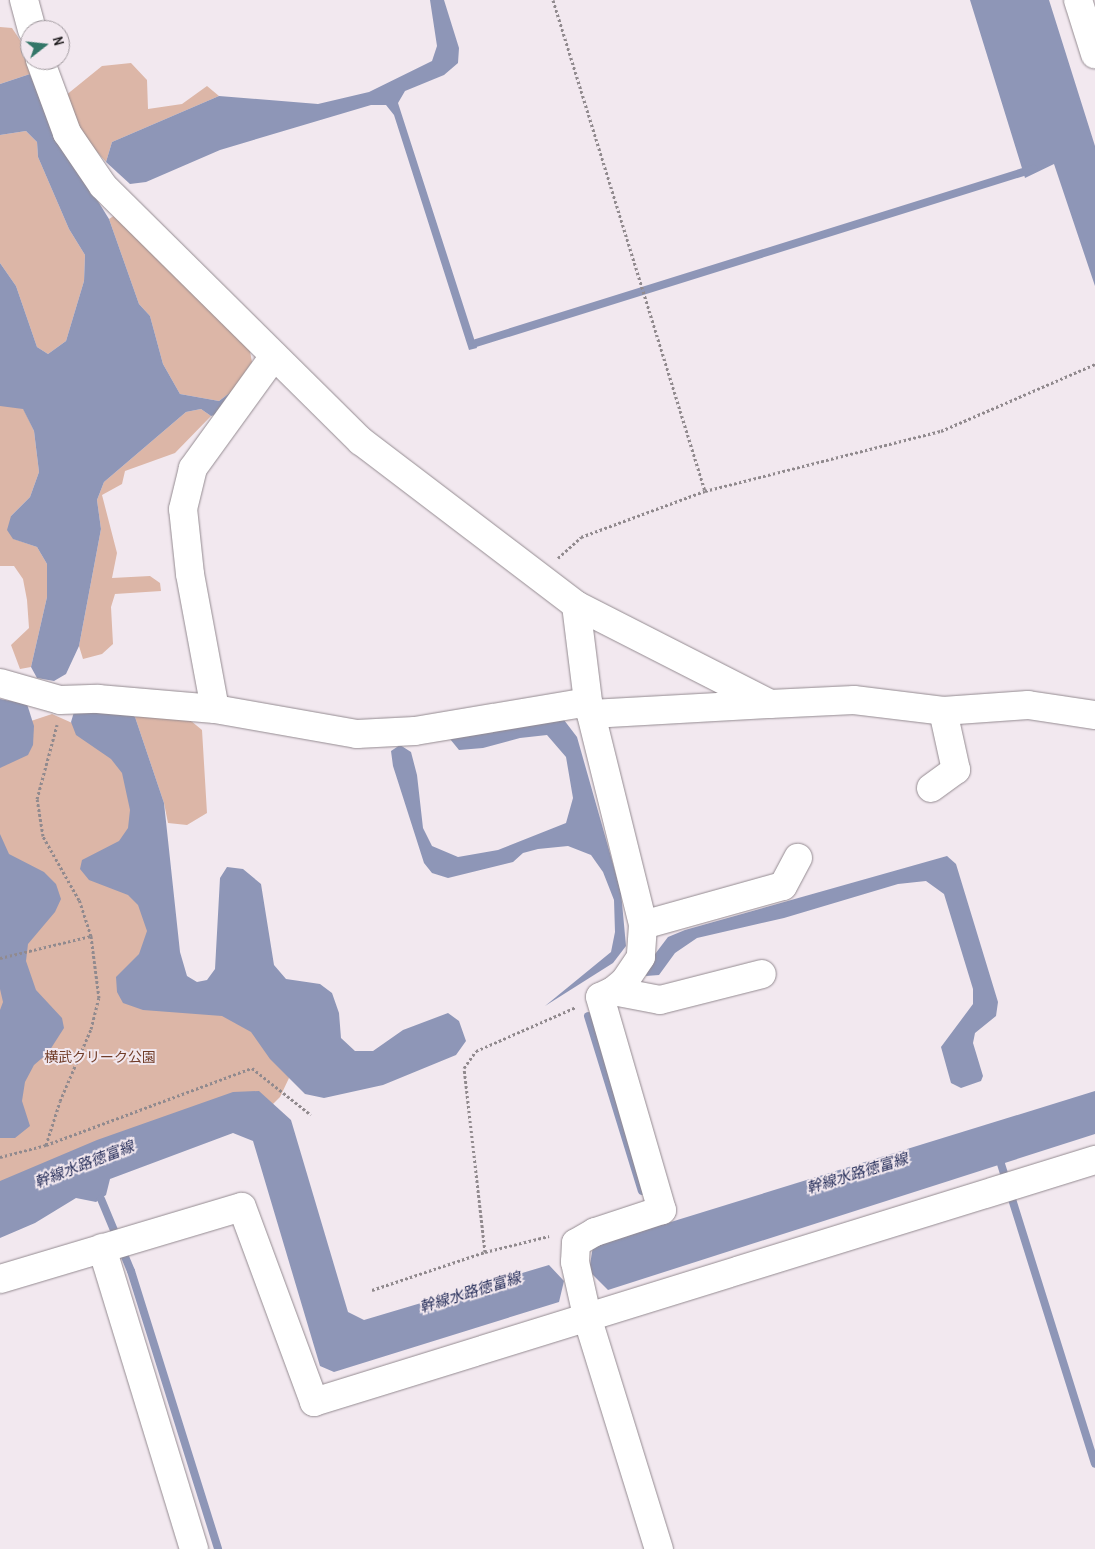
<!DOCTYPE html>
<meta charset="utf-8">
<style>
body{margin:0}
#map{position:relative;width:1095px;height:1549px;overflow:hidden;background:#f2e8ef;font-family:"Archivo Narrow","Noto Sans JP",sans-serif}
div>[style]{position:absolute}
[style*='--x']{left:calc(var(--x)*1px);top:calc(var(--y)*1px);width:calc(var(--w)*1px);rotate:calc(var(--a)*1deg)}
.green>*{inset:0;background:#dcb6a7}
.water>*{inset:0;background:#8e96b7}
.stream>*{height:8px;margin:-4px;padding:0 4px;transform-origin:4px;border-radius:4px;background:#8e96b7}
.path>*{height:3px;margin-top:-1.5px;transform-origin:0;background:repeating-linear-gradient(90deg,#918a8e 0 2.5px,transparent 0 5px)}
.roads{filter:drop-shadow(0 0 1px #948b91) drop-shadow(0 0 1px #948b91)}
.minor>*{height:28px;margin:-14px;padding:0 14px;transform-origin:14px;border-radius:14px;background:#fff}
span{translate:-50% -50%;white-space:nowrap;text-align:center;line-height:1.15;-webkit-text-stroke:4px #f2e8ef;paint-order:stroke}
.park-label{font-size:14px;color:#713d29}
.water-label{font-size:15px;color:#252d59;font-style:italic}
.north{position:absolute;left:20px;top:20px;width:50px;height:50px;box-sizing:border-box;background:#f2e8ef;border:1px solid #9f989d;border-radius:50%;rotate:74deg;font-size:14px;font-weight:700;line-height:20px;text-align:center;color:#221f21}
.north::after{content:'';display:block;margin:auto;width:18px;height:22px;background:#337668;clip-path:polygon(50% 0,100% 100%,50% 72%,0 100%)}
</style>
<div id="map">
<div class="green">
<i style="clip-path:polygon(0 27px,12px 28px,30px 55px,30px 74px,0 84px)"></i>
<i style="clip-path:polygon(131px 63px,147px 80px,148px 109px,182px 104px,207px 86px,219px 96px,112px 142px,106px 162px,76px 128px,65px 96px,102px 66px)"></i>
<i style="clip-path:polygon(26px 131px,37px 142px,38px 157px,69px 229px,85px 255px,84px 281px,66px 341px,48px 354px,37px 347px,16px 286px,0 263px,0 135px)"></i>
<i style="clip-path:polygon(118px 213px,248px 341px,252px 362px,231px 392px,219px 401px,180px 394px,163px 364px,150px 316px,139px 304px,109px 219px)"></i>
<i style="clip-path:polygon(5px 404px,23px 408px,34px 431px,39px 472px,30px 497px,11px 516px,14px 539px,37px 547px,47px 564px,47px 597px,31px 667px,20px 669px,11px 645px,29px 628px,27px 600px,23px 579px,14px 566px,0 566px,0 406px)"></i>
<i style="clip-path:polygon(201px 409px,211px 416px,175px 453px,125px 471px,122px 484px,102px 495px,117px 553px,112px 578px,150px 576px,160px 583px,161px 591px,115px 594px,111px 607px,113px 644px,102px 654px,83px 659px,79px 646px,101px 529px,97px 500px,104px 482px,186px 412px)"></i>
<i style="clip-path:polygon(52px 714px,117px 743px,181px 997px,280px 1021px,289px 1078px,280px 1097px,261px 1116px,0 1202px,0 724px,16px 726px)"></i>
<i style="clip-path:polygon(151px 714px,185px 716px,202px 730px,207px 813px,187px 825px,168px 823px,164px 803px,135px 717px)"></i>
</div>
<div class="water">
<i style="clip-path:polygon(430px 0,444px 0,459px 48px,458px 63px,444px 75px,405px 91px,398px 103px,477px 348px,469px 350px,394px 115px,386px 105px,371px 105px,220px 150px,146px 182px,130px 184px,106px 162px,112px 142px,219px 96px,318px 104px,369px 92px,432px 61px,437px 46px)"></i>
<i style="clip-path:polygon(970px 0,1049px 0,1095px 146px,1095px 286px,1054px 164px,1025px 178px)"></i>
<i style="clip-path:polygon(30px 74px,49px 122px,109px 219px,139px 304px,150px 316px,163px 364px,180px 394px,219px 401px,231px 392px,218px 414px,211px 416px,201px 409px,186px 412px,104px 482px,97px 500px,101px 529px,79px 646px,66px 674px,54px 681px,37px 678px,31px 667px,47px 597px,47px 564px,37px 547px,13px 539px,7px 530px,11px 516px,30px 497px,39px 472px,34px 431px,23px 409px,0 406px,0 263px,16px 286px,37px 347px,48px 354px,66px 341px,84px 281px,85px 255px,69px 229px,38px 157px,37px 142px,26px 131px,0 135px,0 84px)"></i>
<i style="clip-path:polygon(0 699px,27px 704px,34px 726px,33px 745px,28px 755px,0 768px)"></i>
<i style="clip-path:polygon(126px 710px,135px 717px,164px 803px,180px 952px,187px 976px,197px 982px,207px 980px,215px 969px,220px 878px,227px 867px,243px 869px,261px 884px,274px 965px,286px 979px,320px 984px,332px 993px,339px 1013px,341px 1038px,355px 1051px,373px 1051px,403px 1030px,448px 1013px,459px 1021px,466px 1041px,456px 1055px,383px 1085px,324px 1098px,305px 1094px,270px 1059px,251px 1032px,222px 1016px,143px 1010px,123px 1003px,117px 992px,116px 977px,139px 954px,147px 931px,138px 905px,128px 895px,89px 880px,80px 869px,82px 860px,119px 841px,128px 828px,130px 810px,122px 773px,111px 759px,76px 735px,71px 722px,74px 712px)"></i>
<i style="clip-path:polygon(551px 717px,564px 720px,577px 737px,621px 892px,626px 946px,613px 963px,545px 1006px,611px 952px,615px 932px,614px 900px,603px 872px,591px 855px,568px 846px,538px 849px,523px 853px,513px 862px,448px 878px,432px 873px,424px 863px,393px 766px,391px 751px,400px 745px,411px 752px,417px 775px,423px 828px,432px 846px,458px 857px,498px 850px,566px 823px,573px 798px,566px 757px,547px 735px,520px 738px,483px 748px,459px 750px,450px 739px,463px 730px)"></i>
<i style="clip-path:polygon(0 834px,9px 854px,44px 872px,56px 884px,61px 899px,55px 912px,28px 944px,26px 961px,36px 990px,62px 1018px,64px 1028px,48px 1053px,34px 1065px,25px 1082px,22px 1101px,30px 1126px,15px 1138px,0 1138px,0 1010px,3px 1002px,0 989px)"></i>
<i style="clip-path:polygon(947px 856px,956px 864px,998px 1002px,996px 1016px,975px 1033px,973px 1043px,983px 1076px,981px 1081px,961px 1088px,951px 1083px,941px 1047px,973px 1004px,973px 989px,944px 894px,926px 881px,898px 884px,784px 918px,697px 938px,675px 953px,659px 975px,646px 976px,649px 962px,668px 937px,685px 930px)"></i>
<i style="clip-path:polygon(259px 1091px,291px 1120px,348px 1312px,364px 1320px,549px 1265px,564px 1281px,559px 1302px,334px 1372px,320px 1366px,253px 1141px,233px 1133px,110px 1179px,106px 1195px,96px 1202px,76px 1198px,35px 1223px,0 1238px,0 1181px,97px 1140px,233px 1092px)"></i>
<i style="clip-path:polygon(1095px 1091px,1095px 1134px,608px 1290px,589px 1271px,593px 1246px)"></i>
</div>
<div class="stream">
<i style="--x:476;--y:343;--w:584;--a:-17.35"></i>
<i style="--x:588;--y:1016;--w:183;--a:72.9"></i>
<i style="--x:1001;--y:1164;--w:314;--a:72.6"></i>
<i style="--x:101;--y:1199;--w:78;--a:67.4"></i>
<i style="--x:131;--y:1271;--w:291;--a:72.6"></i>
</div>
<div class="path">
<i style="--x:553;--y:0;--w:514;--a:72.8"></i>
<i style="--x:558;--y:558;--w:31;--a:-42"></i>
<i style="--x:581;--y:537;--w:132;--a:-20.4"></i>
<i style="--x:705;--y:491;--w:244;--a:-14.3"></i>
<i style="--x:941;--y:431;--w:168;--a:-23.5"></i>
<i style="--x:0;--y:958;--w:94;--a:-13.6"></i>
<i style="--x:46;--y:1145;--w:46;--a:-72.3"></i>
<i style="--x:60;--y:1101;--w:78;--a:-66.7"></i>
<i style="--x:91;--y:1029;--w:32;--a:-76"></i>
<i style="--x:99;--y:998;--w:63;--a:-97.4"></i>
<i style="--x:91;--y:936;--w:38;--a:-108"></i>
<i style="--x:79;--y:900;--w:73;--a:-119.4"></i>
<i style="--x:43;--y:836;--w:37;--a:-99"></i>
<i style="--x:37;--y:799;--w:77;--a:-74.9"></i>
<i style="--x:0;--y:1157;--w:48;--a:-14.6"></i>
<i style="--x:46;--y:1145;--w:220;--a:-20.5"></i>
<i style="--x:252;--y:1068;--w:75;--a:38.5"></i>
<i style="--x:485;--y:1252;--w:185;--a:-96.5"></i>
<i style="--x:464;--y:1068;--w:21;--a:-55"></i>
<i style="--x:476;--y:1051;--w:109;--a:-23.7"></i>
<i style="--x:372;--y:1290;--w:119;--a:-18.6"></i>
<i style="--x:485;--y:1252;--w:66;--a:-14"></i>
</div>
<div class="roads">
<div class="minor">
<i style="--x:24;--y:0;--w:31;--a:75"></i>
<i style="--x:1078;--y:0;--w:57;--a:72.5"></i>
<i style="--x:40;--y:60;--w:78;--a:69.7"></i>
<i style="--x:67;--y:133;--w:64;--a:55.8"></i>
<i style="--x:103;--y:186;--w:363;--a:44.7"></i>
<i style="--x:361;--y:441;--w:270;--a:37.3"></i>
<i style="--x:576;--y:605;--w:98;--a:82.9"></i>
<i style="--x:588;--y:702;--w:230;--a:76.1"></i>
<i style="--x:643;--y:925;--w:32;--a:94"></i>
<i style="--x:641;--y:957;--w:29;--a:124"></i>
<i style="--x:625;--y:981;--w:16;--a:140"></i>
<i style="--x:613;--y:991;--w:14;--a:155"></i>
<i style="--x:600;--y:997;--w:222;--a:73.8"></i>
<i style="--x:662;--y:1210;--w:71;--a:161.8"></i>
<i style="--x:595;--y:1232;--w:22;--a:150"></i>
<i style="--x:576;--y:1243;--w:19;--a:93"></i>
<i style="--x:575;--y:1262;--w:59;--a:77.4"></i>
<i style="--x:588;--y:1320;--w:240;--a:72.8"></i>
<i style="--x:576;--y:605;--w:218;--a:27"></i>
<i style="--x:770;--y:704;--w:84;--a:-2.7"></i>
<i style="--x:854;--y:700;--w:90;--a:7"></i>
<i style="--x:943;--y:711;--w:85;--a:-4"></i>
<i style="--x:1028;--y:705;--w:68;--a:8.5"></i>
<i style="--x:0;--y:683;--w:62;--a:15.8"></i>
<i style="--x:60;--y:700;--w:38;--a:-2"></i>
<i style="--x:98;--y:699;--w:117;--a:4.9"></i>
<i style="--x:215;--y:709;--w:144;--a:10"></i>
<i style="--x:357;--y:734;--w:58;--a:-3"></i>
<i style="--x:415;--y:731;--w:175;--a:-9.5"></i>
<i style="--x:215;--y:709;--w:137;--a:-100.5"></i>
<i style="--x:190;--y:574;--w:65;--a:-96.1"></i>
<i style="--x:183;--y:509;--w:42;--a:-76.3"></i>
<i style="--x:193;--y:468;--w:138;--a:-54.1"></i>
<i style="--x:591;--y:714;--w:177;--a:-3.2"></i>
<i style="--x:931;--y:788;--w:31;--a:-36"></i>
<i style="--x:956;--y:770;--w:60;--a:-102.4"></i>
<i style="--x:643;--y:925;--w:145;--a:-15.6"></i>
<i style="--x:783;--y:886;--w:32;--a:-62"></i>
<i style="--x:613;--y:991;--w:48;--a:10.8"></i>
<i style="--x:660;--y:1000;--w:105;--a:-14.3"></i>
<i style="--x:102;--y:1248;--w:315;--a:73"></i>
<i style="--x:0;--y:1279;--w:252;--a:-16.6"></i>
<i style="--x:242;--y:1207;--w:208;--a:69.7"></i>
<i style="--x:314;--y:1402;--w:818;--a:-17.22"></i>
</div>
</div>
<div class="park-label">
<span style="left:100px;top:1057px">横武クリーク公園</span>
</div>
<div class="water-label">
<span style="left:84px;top:1164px;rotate:-21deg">幹線水路徳富線</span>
<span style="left:857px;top:1173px;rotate:-17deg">幹線水路徳富線</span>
<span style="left:470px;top:1292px;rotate:-17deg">幹線水路徳富線</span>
</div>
<div class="north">N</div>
</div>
